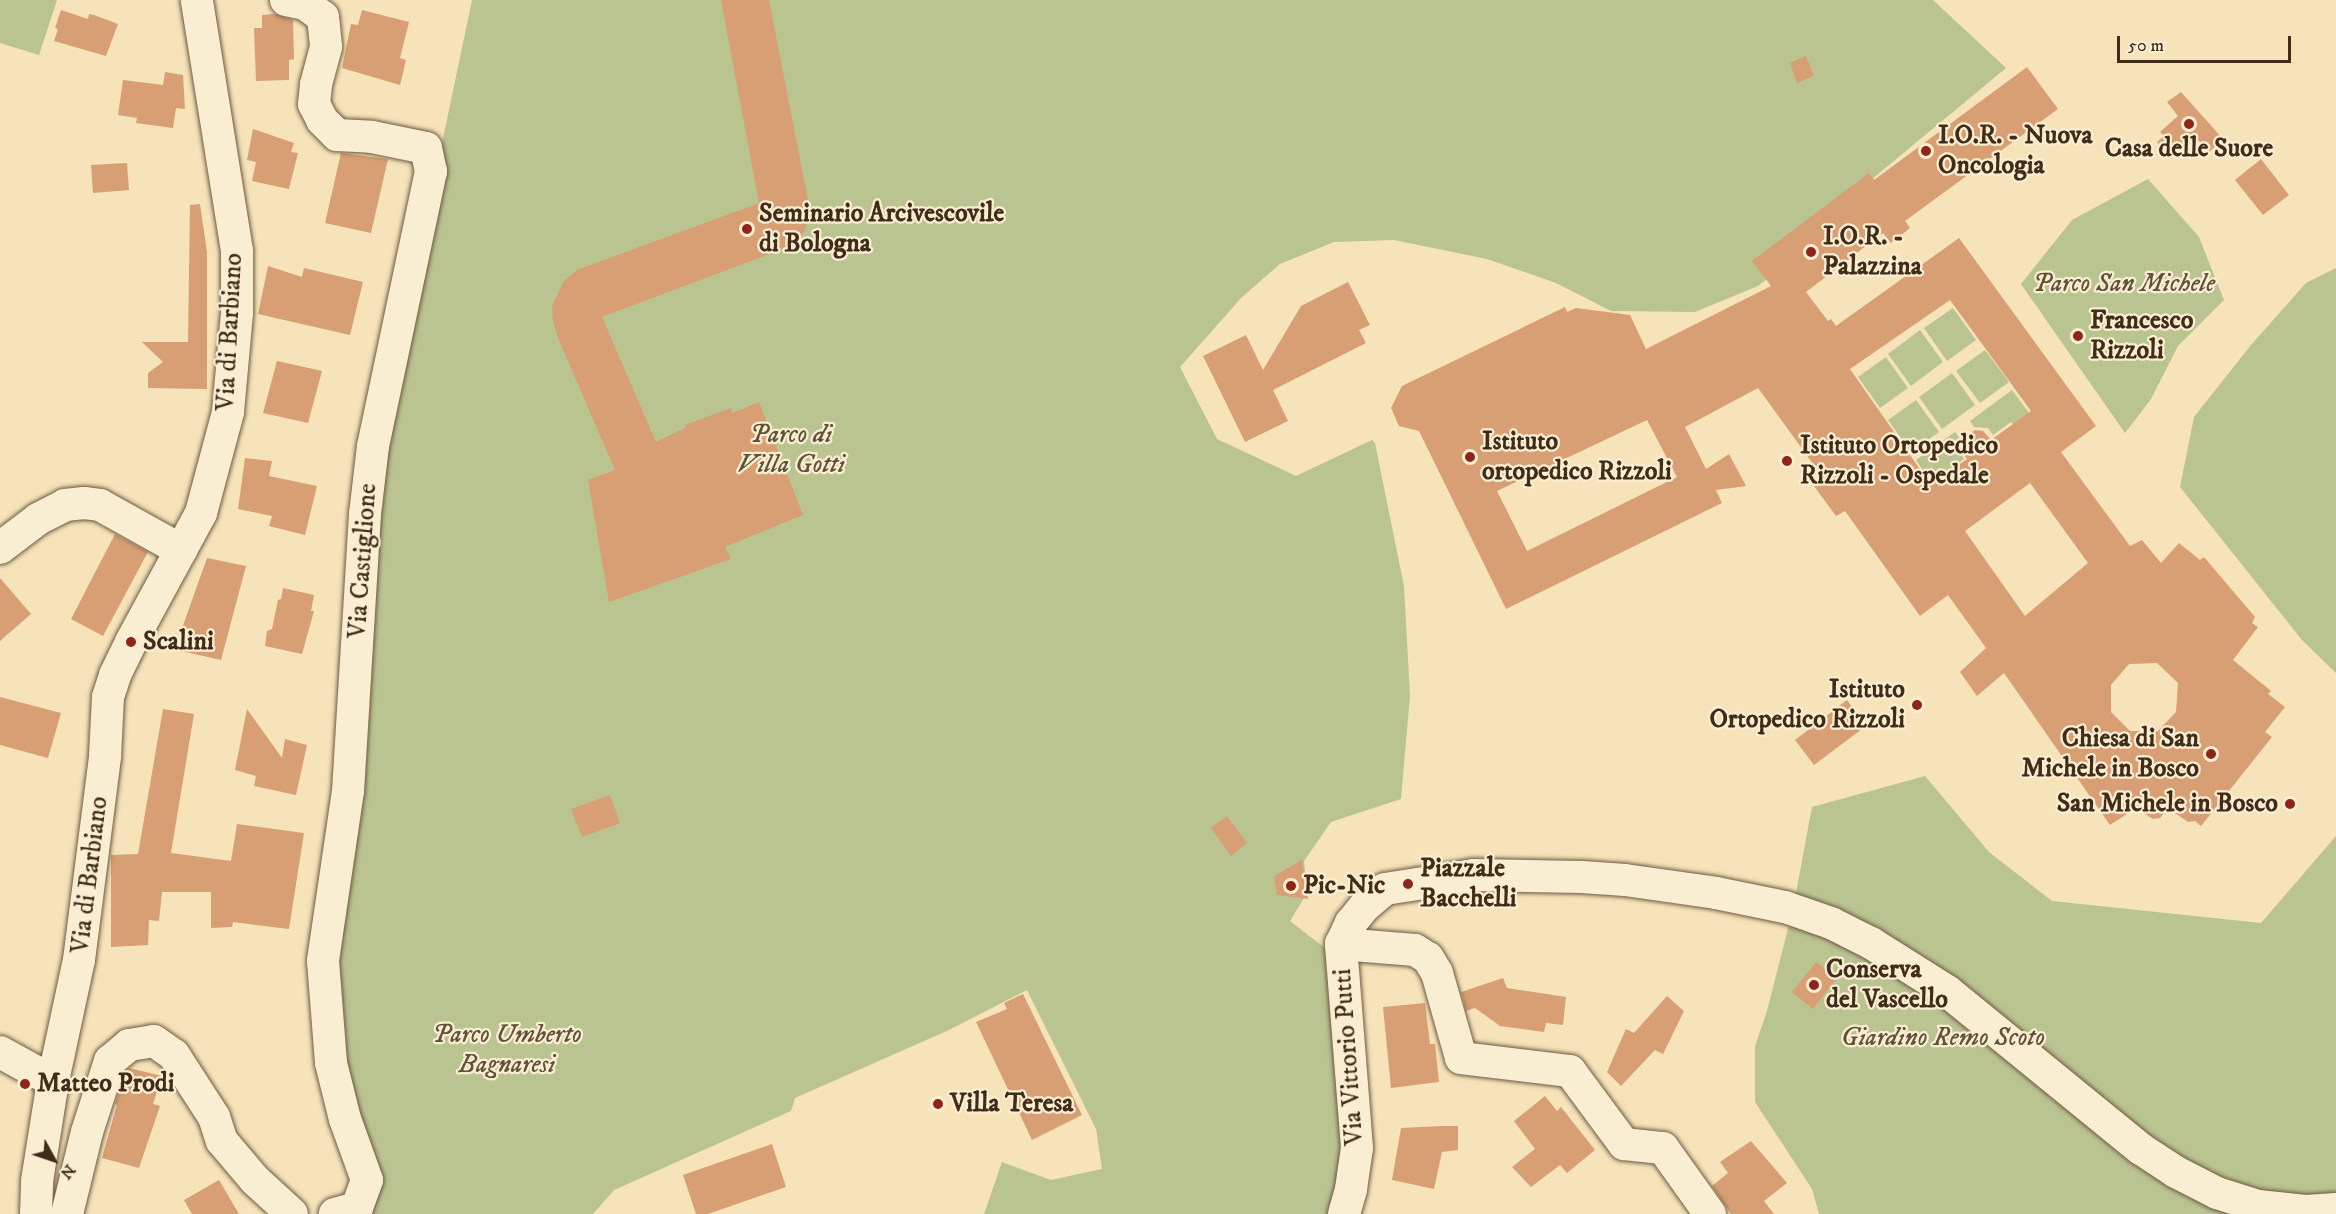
<!DOCTYPE html>
<style>
body{margin:0}
#map{position:relative;width:2336px;height:1214px;overflow:hidden;background:#f6e3b9;font-family:"IM FELL DW Pica",serif}
div>[style]{position:absolute}
[style*='--x']{left:calc(var(--x)*1px);top:calc(var(--y)*1px);width:calc(var(--w)*1px);rotate:calc(var(--a)*1deg)}
.green>*{inset:0;background:#bac491}
.building>*{inset:0;background:#d79f73}
.roads{filter:drop-shadow(0 0 2px #6e5a42) drop-shadow(0 0 2px #6e5a42)}
.minor>*{height:32px;margin:-16px;padding:0 16px;transform-origin:16px;border-radius:16px;background:#f9edd2}
.dots>*{width:16px;height:16px;translate:-50% -50%;box-sizing:border-box;border:3px solid #f9edd2;border-radius:50%}
span{translate:-50% -50%;white-space:nowrap;text-align:center;line-height:1.15;-webkit-text-stroke:4.5px #f9edd2;paint-order:stroke}
.poi-label{font-size:26px;color:#412c1a;font-weight:700}
.left{translate:0 -50%;text-align:left}
.right{translate:-100% -50%;text-align:right}
.park-label{font-size:26px;color:#5f5238;font-style:italic}
.street-label{font-size:26px;color:#412c1a}
.north{position:absolute;left:24px;top:1130px;width:60px;height:60px;-webkit-text-stroke:4px #f9edd2;paint-order:stroke;rotate:130deg;font-size:16px;font-weight:700;line-height:24px;text-align:center;color:#412c1a}
.north::after{content:'';display:block;margin:auto;width:21px;height:27px;background:#412c1a;clip-path:polygon(50% 0,100% 100%,50% 72%,0 100%)}
.scale{position:absolute;left:2117px;top:36px;width:174px;height:27px;box-sizing:border-box;border:3px solid #412c1a;border-top:0;padding-left:8px;font-size:18px;line-height:21px;white-space:nowrap;color:#412c1a;-webkit-text-stroke:4px #f9edd2;paint-order:stroke}
</style>
<div id="map">
<div class="green">
<i style="clip-path:polygon(0 0,57px 0,39px 55px,0 43px)"></i>
<i style="clip-path:polygon(472px 0,1933px 0,2006px 68px,1871px 180px,1839px 222px,1758px 286px,1695px 312px,1611px 311px,1556px 283px,1487px 259px,1394px 240px,1334px 242px,1280px 264px,1242px 297px,1180px 367px,1217px 439px,1296px 476px,1372px 440px,1375px 443px,1404px 586px,1410px 696px,1401px 799px,1331px 822px,1304px 861px,1307px 893px,1290px 921px,1343px 962px,1347px 1214px,984px 1214px,1002px 1162px,1051px 1180px,1102px 1169px,1096px 1129px,1027px 990px,949px 1030px,795px 1098px,791px 1111px,614px 1190px,593px 1214px,362px 1214px,337px 1025px,340px 960px,387px 444px,441px 148px)"></i>
<i style="clip-path:polygon(2148px 179px,2199px 237px,2224px 300px,2178px 346px,2151px 399px,2125px 433px,2021px 284px,2072px 220px)"></i>
<i style="clip-path:polygon(2336px 268px,2336px 673px,2302px 640px,2180px 487px,2194px 417px,2251px 345px,2306px 283px)"></i>
<i style="clip-path:polygon(1953px 308px,1976px 340px,1947px 361px,1924px 328px)"></i>
<i style="clip-path:polygon(1920px 330px,1943px 362px,1911px 386px,1888px 354px)"></i>
<i style="clip-path:polygon(1985px 350px,2009px 382px,1980px 403px,1956px 371px)"></i>
<i style="clip-path:polygon(1886px 357px,1908px 388px,1880px 408px,1858px 377px)"></i>
<i style="clip-path:polygon(1952px 373px,1975px 405px,1942px 429px,1919px 397px)"></i>
<i style="clip-path:polygon(2012px 390px,2032px 417px,2016px 428px,2011px 422px,1993px 435px,1988px 428px,1974px 427px,1970px 421px)"></i>
<i style="clip-path:polygon(1916px 400px,1939px 432px,1911px 452px,1888px 420px)"></i>
<i style="clip-path:polygon(1955px 432px,1959px 437px,1956px 448px,1964px 459px,1941px 475px,1945px 482px,1935px 488px,1916px 460px)"></i>
<i style="clip-path:polygon(1925px 776px,1989px 852px,2052px 901px,2261px 923px,2336px 836px,2336px 1214px,1819px 1214px,1812px 1189px,1755px 1102px,1755px 1046px,1767px 1011px,1793px 909px,1812px 807px)"></i>
</div>
<div class="building">
<i style="clip-path:polygon(721px 0,769px 0,811px 215px,799px 243px,602px 317px,656px 442px,685px 428px,685px 425px,731px 408px,732px 413px,759px 402px,803px 515px,725px 547px,731px 559px,609px 602px,588px 480px,615px 470px,558px 338px,553px 321px,552px 306px,564px 281px,577px 270px,759px 203px)"></i>
<i style="clip-path:polygon(61px 10px,88px 19px,89px 14px,94px 15px,118px 24px,106px 56px,54px 41px,58px 29px,55px 28px)"></i>
<i style="clip-path:polygon(362px 10px,409px 22px,400px 58px,406px 60px,400px 85px,342px 68px,351px 24px,358px 25px)"></i>
<i style="clip-path:polygon(275px 14px,293px 20px,294px 59px,289px 60px,289px 80px,256px 81px,254px 28px,262px 28px,262px 15px)"></i>
<i style="clip-path:polygon(1806px 56px,1814px 76px,1797px 83px,1790px 63px)"></i>
<i style="clip-path:polygon(evenodd,2027px 67px,2058px 109px,1905px 221px,1910px 228px,1891px 243px,1883px 233px,1806px 292px,1828px 321px,1831px 319px,1836px 326px,1959px 238px,2096px 426px,2061px 452px,2130px 546px,2142px 540px,2161px 563px,2179px 543px,2200px 560px,2204px 557px,2255px 617px,2252px 623px,2258px 627px,2233px 660px,2271px 691px,2268px 694px,2285px 707px,2265px 732px,2272px 737px,2201px 826px,2195px 821px,2188px 822px,2168px 808px,2160px 818px,2153px 819px,2136px 808px,2110px 825px,2004px 673px,1977px 696px,1960px 672px,1986px 648px,1948px 595px,1920px 616px,1845px 511px,1836px 516px,1814px 486px,1824px 479px,1758px 388px,1685px 427px,1706px 469px,1729px 454px,1746px 486px,1716px 490px,1722px 503px,1506px 609px,1419px 431px,1399px 426px,1391px 408px,1402px 386px,1565px 307px,1567px 312px,1576px 308px,1630px 315px,1646px 349px,1771px 286px,1752px 261px,1869px 173px,1874px 180px,2027px 67px,1950px 300px,2031px 411px,1991px 440px,1983px 431px,1975px 430px,1961px 440px,1960px 449px,1967px 459px,1931px 485px,1850px 369px,1950px 300px,2027px 67px,1647px 420px,1677px 477px,1527px 551px,1497px 491px,1647px 420px,2027px 67px,2030px 483px,2088px 563px,2025px 616px,1965px 531px,2030px 483px,2027px 67px,2157px 663px,2178px 683px,2176px 712px,2158px 731px,2130px 731px,2111px 712px,2111px 685px,2129px 664px,2157px 663px)"></i>
<i style="clip-path:polygon(165px 72px,183px 75px,185px 109px,176px 108px,173px 128px,136px 123px,137px 118px,118px 115px,123px 80px,163px 85px)"></i>
<i style="clip-path:polygon(2181px 92px,2223px 139px,2209px 152px,2198px 140px,2180px 157px,2176px 152px,2171px 157px,2157px 142px,2164px 136px,2160px 132px,2178px 116px,2167px 102px)"></i>
<i style="clip-path:polygon(253px 129px,294px 143px,291px 152px,298px 153px,289px 189px,252px 181px,256px 162px,247px 160px)"></i>
<i style="clip-path:polygon(341px 153px,388px 159px,371px 233px,325px 223px)"></i>
<i style="clip-path:polygon(2261px 159px,2289px 195px,2263px 215px,2235px 180px)"></i>
<i style="clip-path:polygon(127px 163px,129px 190px,93px 193px,91px 165px)"></i>
<i style="clip-path:polygon(200px 204px,207px 252px,207px 389px,148px 388px,148px 373px,163px 362px,142px 342px,188px 342px,190px 205px)"></i>
<i style="clip-path:polygon(268px 266px,302px 277px,304px 268px,363px 282px,350px 335px,258px 314px)"></i>
<i style="clip-path:polygon(1348px 282px,1370px 325px,1359px 330px,1366px 343px,1273px 390px,1288px 421px,1245px 442px,1203px 356px,1246px 335px,1263px 370px,1301px 306px)"></i>
<i style="clip-path:polygon(277px 361px,322px 371px,308px 423px,263px 413px)"></i>
<i style="clip-path:polygon(245px 458px,272px 461px,269px 476px,317px 486px,305px 535px,269px 526px,272px 516px,238px 509px)"></i>
<i style="clip-path:polygon(115px 534px,148px 552px,103px 636px,71px 619px)"></i>
<i style="clip-path:polygon(207px 558px,246px 566px,221px 660px,181px 651px,185px 635px,181px 631px)"></i>
<i style="clip-path:polygon(0 578px,31px 614px,0 641px)"></i>
<i style="clip-path:polygon(283px 588px,314px 595px,311px 611px,314px 611px,302px 654px,265px 646px,267px 631px,272px 629px,278px 600px,281px 599px)"></i>
<i style="clip-path:polygon(0 697px,61px 713px,48px 758px,0 745px)"></i>
<i style="clip-path:polygon(1847px 700px,1866px 726px,1814px 765px,1795px 740px)"></i>
<i style="clip-path:polygon(163px 709px,194px 714px,171px 853px,231px 861px,237px 824px,304px 833px,289px 929px,233px 922px,232px 927px,211px 928px,211px 892px,162px 892px,159px 921px,149px 920px,148px 945px,111px 947px,111px 855px,138px 854px)"></i>
<i style="clip-path:polygon(247px 709px,282px 758px,285px 739px,307px 745px,296px 795px,254px 786px,256px 776px,235px 770px)"></i>
<i style="clip-path:polygon(610px 795px,620px 823px,582px 837px,571px 809px)"></i>
<i style="clip-path:polygon(1227px 816px,1247px 843px,1231px 856px,1211px 828px)"></i>
<i style="clip-path:polygon(1302px 860px,1308px 899px,1277px 895px,1274px 876px)"></i>
<i style="clip-path:polygon(1816px 962px,1837px 978px,1813px 1009px,1792px 992px)"></i>
<i style="clip-path:polygon(1503px 978px,1507px 988px,1566px 997px,1563px 1025px,1546px 1023px,1544px 1032px,1500px 1026px,1475px 1008px,1466px 1011px,1461px 992px)"></i>
<i style="clip-path:polygon(1023px 994px,1082px 1115px,1032px 1140px,976px 1022px,1007px 1009px,1004px 1003px)"></i>
<i style="clip-path:polygon(1667px 996px,1684px 1011px,1663px 1054px,1655px 1050px,1621px 1086px,1607px 1072px,1626px 1029px,1634px 1033px)"></i>
<i style="clip-path:polygon(1425px 1003px,1430px 1044px,1435px 1044px,1439px 1082px,1391px 1088px,1383px 1007px)"></i>
<i style="clip-path:polygon(129px 1068px,162px 1076px,153px 1104px,160px 1106px,139px 1168px,102px 1158px,117px 1105px,115px 1104px,126px 1071px)"></i>
<i style="clip-path:polygon(1545px 1096px,1557px 1111px,1561px 1107px,1595px 1150px,1567px 1173px,1560px 1165px,1531px 1187px,1512px 1167px,1535px 1149px,1514px 1121px)"></i>
<i style="clip-path:polygon(1442px 1126px,1458px 1126px,1458px 1150px,1442px 1152px,1434px 1189px,1392px 1180px,1401px 1128px)"></i>
<i style="clip-path:polygon(1751px 1141px,1787px 1183px,1764px 1201px,1774px 1214px,1731px 1214px,1712px 1186px,1728px 1173px,1720px 1162px)"></i>
<i style="clip-path:polygon(772px 1144px,786px 1187px,708px 1214px,696px 1214px,683px 1175px)"></i>
<i style="clip-path:polygon(219px 1180px,239px 1214px,192px 1214px,184px 1200px)"></i>
</div>
<div class="roads">
<div class="minor">
<i style="--x:286;--y:0;--w:19;--a:12"></i>
<i style="--x:305;--y:4;--w:22;--a:36"></i>
<i style="--x:323;--y:17;--w:30;--a:84"></i>
<i style="--x:326;--y:47;--w:39;--a:105"></i>
<i style="--x:316;--y:85;--w:19;--a:96"></i>
<i style="--x:314;--y:104;--w:18;--a:63"></i>
<i style="--x:322;--y:120;--w:21;--a:45"></i>
<i style="--x:337;--y:135;--w:35;--a:3"></i>
<i style="--x:372;--y:137;--w:55;--a:11.5"></i>
<i style="--x:426;--y:148;--w:24;--a:78"></i>
<i style="--x:431;--y:171;--w:281;--a:101.9"></i>
<i style="--x:373;--y:446;--w:68;--a:96.7"></i>
<i style="--x:365;--y:514;--w:278;--a:93.5"></i>
<i style="--x:348;--y:791;--w:172;--a:98.4"></i>
<i style="--x:323;--y:961;--w:102;--a:85.5"></i>
<i style="--x:331;--y:1063;--w:58;--a:76"></i>
<i style="--x:345;--y:1119;--w:65;--a:70.2"></i>
<i style="--x:367;--y:1180;--w:30;--a:110"></i>
<i style="--x:357;--y:1208;--w:23;--a:165"></i>
<i style="--x:0;--y:548;--w:48;--a:-37.3"></i>
<i style="--x:38;--y:519;--w:30;--a:-27"></i>
<i style="--x:65;--y:505;--w:19;--a:-6"></i>
<i style="--x:84;--y:503;--w:16;--a:7"></i>
<i style="--x:100;--y:505;--w:93;--a:29.1"></i>
<i style="--x:1341;--y:944;--w:74;--a:4.6"></i>
<i style="--x:1415;--y:950;--w:15;--a:32"></i>
<i style="--x:1428;--y:958;--w:17;--a:59"></i>
<i style="--x:1437;--y:973;--w:88;--a:74.2"></i>
<i style="--x:1461;--y:1058;--w:110;--a:6.8"></i>
<i style="--x:1570;--y:1071;--w:91;--a:53.5"></i>
<i style="--x:1624;--y:1144;--w:39;--a:6"></i>
<i style="--x:1663;--y:1148;--w:81;--a:54.5"></i>
<i style="--x:0;--y:1052;--w:60;--a:28.7"></i>
<i style="--x:36;--y:1214;--w:33;--a:-88"></i>
<i style="--x:37;--y:1181;--w:101;--a:-80.9"></i>
<i style="--x:53;--y:1081;--w:124;--a:-77.9"></i>
<i style="--x:79;--y:960;--w:206;--a:-82.7"></i>
<i style="--x:105;--y:756;--w:59;--a:-87.1"></i>
<i style="--x:108;--y:697;--w:23;--a:-72"></i>
<i style="--x:115;--y:675;--w:37;--a:-64"></i>
<i style="--x:131;--y:642;--w:147;--a:-61.5"></i>
<i style="--x:201;--y:513;--w:105;--a:-75"></i>
<i style="--x:228;--y:412;--w:99;--a:-84.8"></i>
<i style="--x:237;--y:313;--w:62;--a:-90"></i>
<i style="--x:237;--y:251;--w:254;--a:-99.1"></i>
<i style="--x:67;--y:1214;--w:84;--a:-76.3"></i>
<i style="--x:87;--y:1132;--w:75;--a:-72.1"></i>
<i style="--x:110;--y:1061;--w:25;--a:-40"></i>
<i style="--x:129;--y:1045;--w:25;--a:-9"></i>
<i style="--x:154;--y:1041;--w:24;--a:35"></i>
<i style="--x:174;--y:1055;--w:74;--a:57.2"></i>
<i style="--x:214;--y:1117;--w:25;--a:72"></i>
<i style="--x:222;--y:1141;--w:51;--a:49.8"></i>
<i style="--x:255;--y:1180;--w:50;--a:42.6"></i>
<i style="--x:1344;--y:1214;--w:26;--a:-74"></i>
<i style="--x:1351;--y:1189;--w:41;--a:-81.7"></i>
<i style="--x:1357;--y:1148;--w:205;--a:-94.5"></i>
<i style="--x:1341;--y:944;--w:23;--a:-65"></i>
<i style="--x:1351;--y:923;--w:22;--a:-51"></i>
<i style="--x:1365;--y:906;--w:26;--a:-40"></i>
<i style="--x:1385;--y:889;--w:90;--a:-8.9"></i>
<i style="--x:1474;--y:875;--w:108;--a:1.1"></i>
<i style="--x:1582;--y:877;--w:43;--a:4"></i>
<i style="--x:1625;--y:880;--w:92;--a:8.1"></i>
<i style="--x:1716;--y:893;--w:70;--a:11.5"></i>
<i style="--x:1785;--y:907;--w:49;--a:19.2"></i>
<i style="--x:1831;--y:923;--w:45;--a:26.6"></i>
<i style="--x:1871;--y:943;--w:90;--a:32.3"></i>
<i style="--x:1947;--y:991;--w:250;--a:39.2"></i>
<i style="--x:2141;--y:1149;--w:42;--a:33.3"></i>
<i style="--x:2176;--y:1172;--w:46;--a:27.1"></i>
<i style="--x:2217;--y:1193;--w:43;--a:17.6"></i>
<i style="--x:2258;--y:1206;--w:48;--a:5.9"></i>
<i style="--x:2306;--y:1211;--w:30;--a:-4"></i>
</div>
</div>
<div class="dots">
<i style="left:2189px;top:124px;background:#8f2418"></i>
<i style="left:1926px;top:151px;background:#8f2418"></i>
<i style="left:747px;top:229px;background:#8f2418"></i>
<i style="left:1811px;top:252px;background:#8f2418"></i>
<i style="left:2078px;top:336px;background:#8f2418"></i>
<i style="left:1470px;top:457px;background:#8f2418"></i>
<i style="left:1787px;top:461px;background:#8f2418"></i>
<i style="left:131px;top:642px;background:#8f2418"></i>
<i style="left:1917px;top:705px;background:#8f2418"></i>
<i style="left:2211px;top:754px;background:#8f2418"></i>
<i style="left:2290px;top:804px;background:#8f2418"></i>
<i style="left:1408px;top:884px;background:#8f2418"></i>
<i style="left:1291px;top:886px;background:#8f2418"></i>
<i style="left:1814px;top:985px;background:#8f2418"></i>
<i style="left:25px;top:1084px;background:#8f2418"></i>
<i style="left:938px;top:1104px;background:#8f2418"></i>
</div>
<div class="poi-label">
<span class="left" style="left:1938px;top:151px">I.O.R. - Nuova<br>Oncologia</span>
<span style="left:2189px;top:149px">Casa delle Suore</span>
<span class="left" style="left:759px;top:229px">Seminario Arcivescovile<br>di Bologna</span>
<span class="left" style="left:1823px;top:252px">I.O.R. -<br>Palazzina</span>
<span class="left" style="left:2090px;top:336px">Francesco<br>Rizzoli</span>
<span class="left" style="left:1482px;top:457px">Istituto<br>ortopedico Rizzoli</span>
<span class="left" style="left:1800px;top:461px">Istituto Ortopedico<br>Rizzoli - Ospedale</span>
<span class="left" style="left:143px;top:642px">Scalini</span>
<span class="right" style="left:1905px;top:705px">Istituto<br>Ortopedico Rizzoli</span>
<span class="right" style="left:2199px;top:754px">Chiesa di San<br>Michele in Bosco</span>
<span class="right" style="left:2278px;top:804px">San Michele in Bosco</span>
<span class="left" style="left:1420px;top:884px">Piazzale<br>Bacchelli</span>
<span class="left" style="left:1303px;top:886px">Pic-Nic</span>
<span class="left" style="left:1826px;top:985px">Conserva<br>del Vascello</span>
<span class="left" style="left:37px;top:1084px">Matteo Prodi</span>
<span class="left" style="left:950px;top:1104px">Villa Teresa</span>
</div>
<div class="park-label">
<span style="left:2124px;top:284px">Parco San Michele</span>
<span style="left:791px;top:450px">Parco di<br>Villa Gotti</span>
<span style="left:507px;top:1050px">Parco Umberto<br>Bagnaresi</span>
<span style="left:1943px;top:1038px">Giardino Remo Scoto</span>
</div>
<div class="street-label">
<span style="left:230px;top:332px;rotate:-87deg">Via di Barbiano</span>
<span style="left:363px;top:561px;rotate:-86deg">Via Castiglione</span>
<span style="left:90px;top:875px;rotate:-83deg">Via di Barbiano</span>
<span style="left:1349px;top:1057px;rotate:-94deg">Via Vittorio Putti</span>
</div>
<div class="north">N</div>
<div class="scale">50 m</div>
</div>
